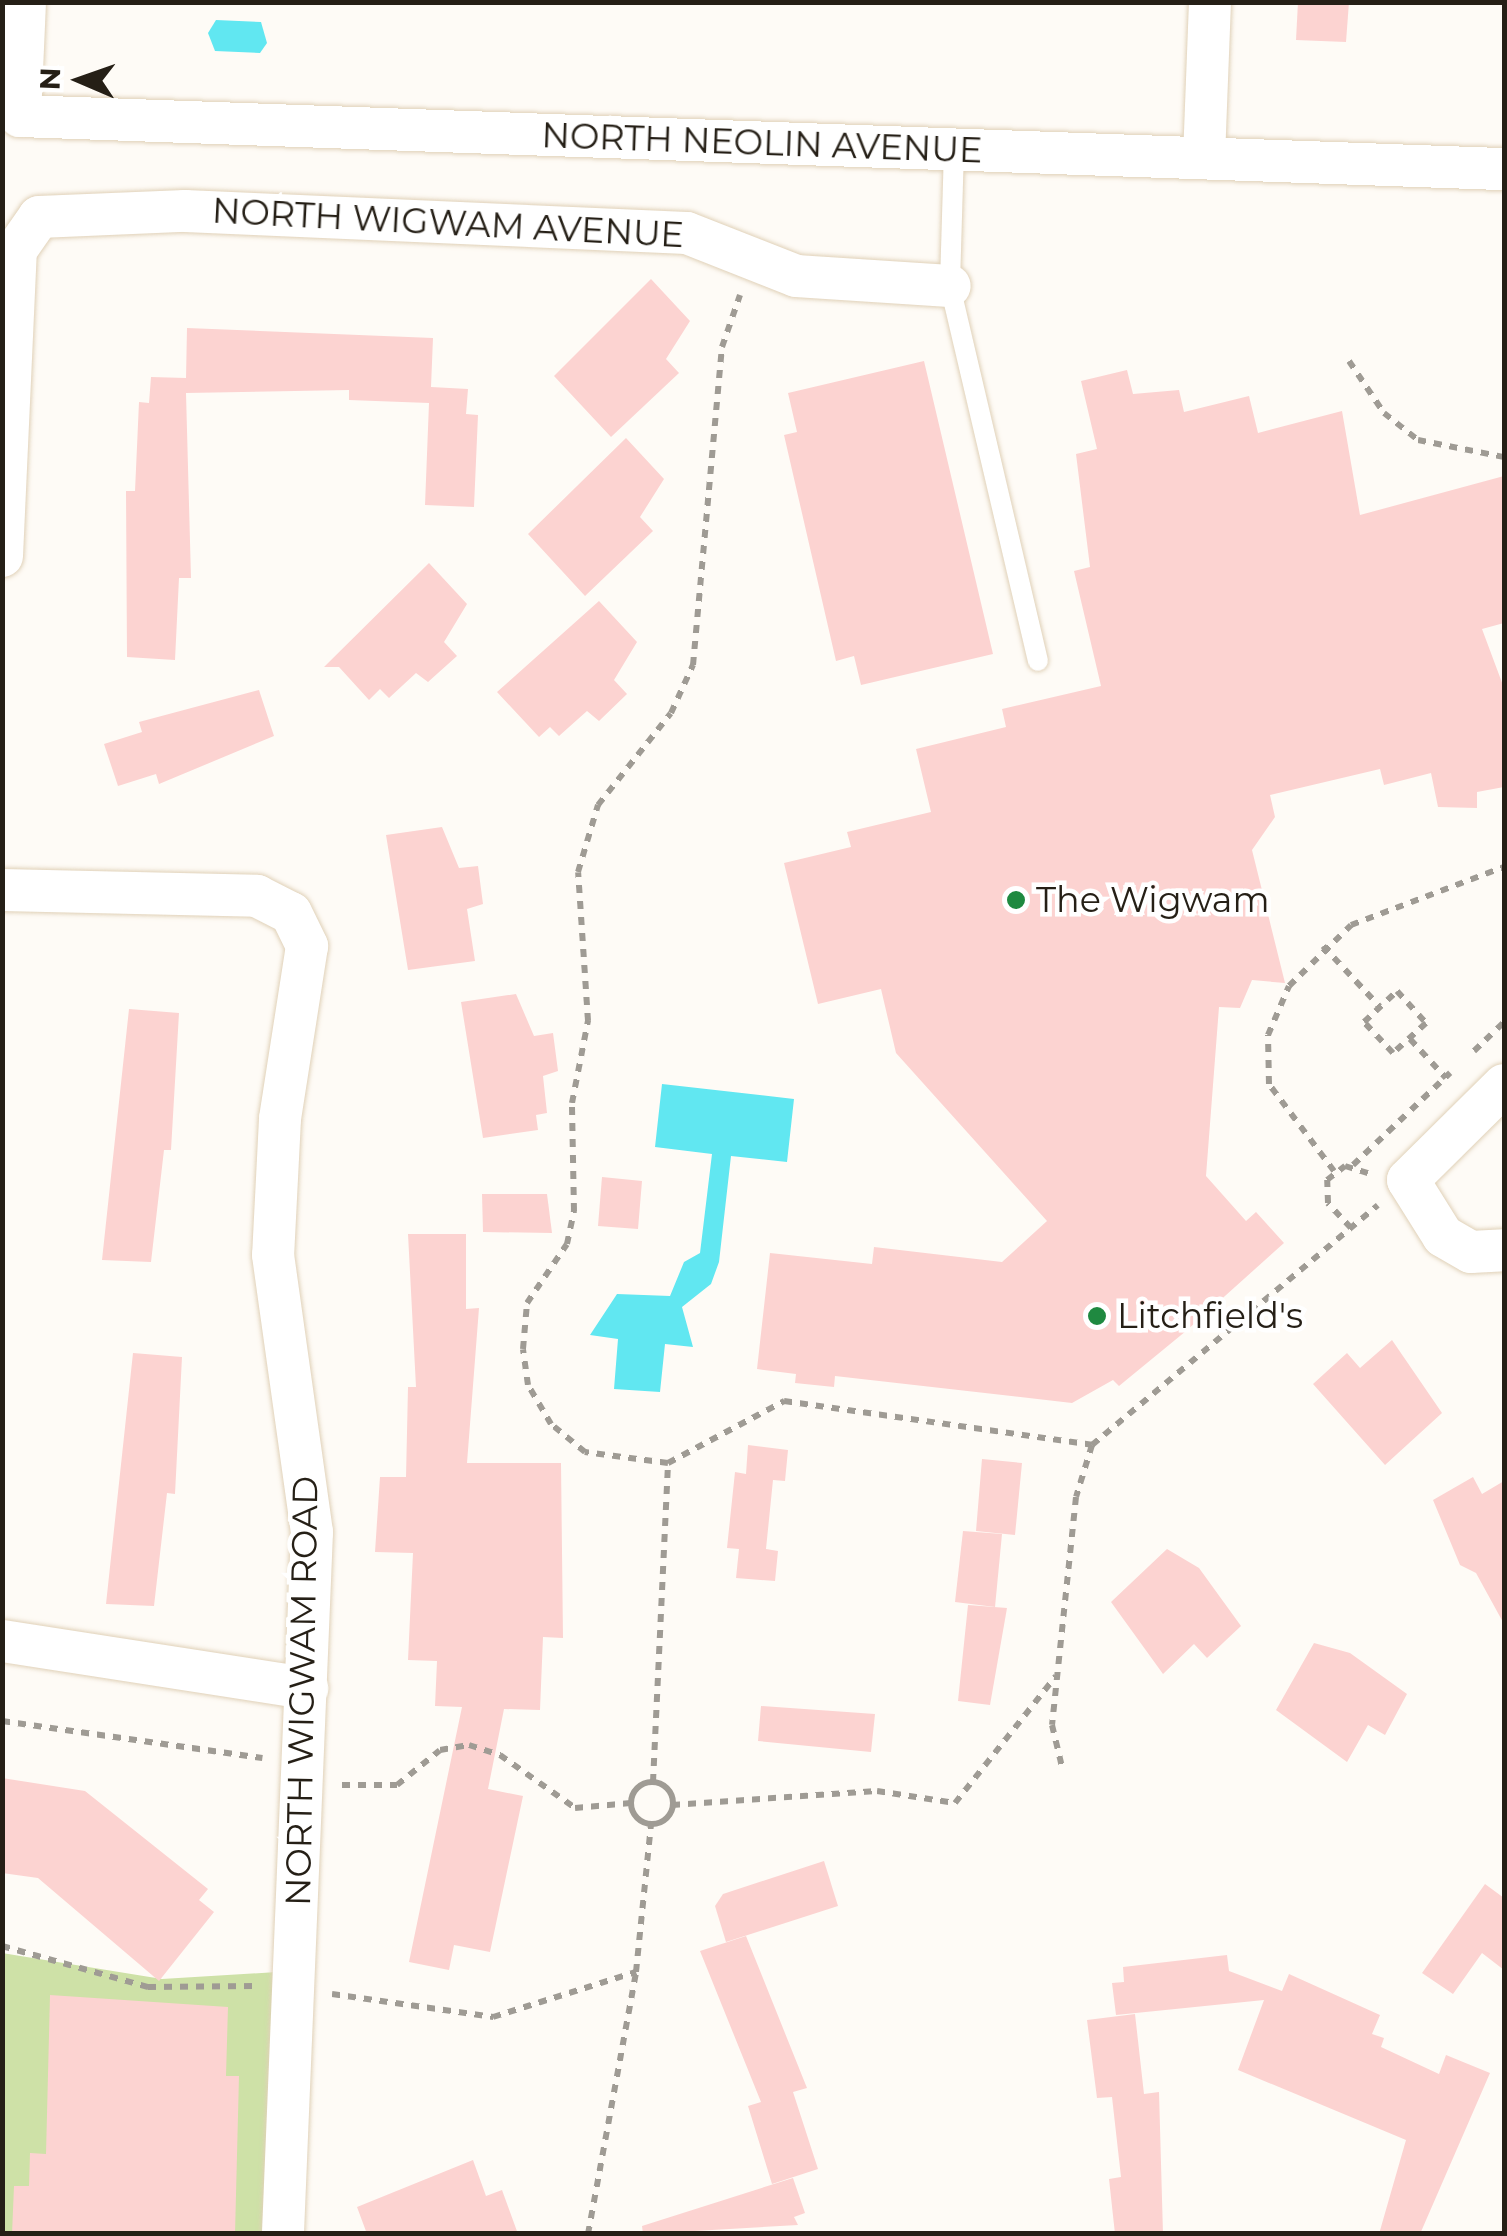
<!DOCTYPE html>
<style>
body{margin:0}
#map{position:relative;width:1507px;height:2236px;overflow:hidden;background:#fefbf6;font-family:Montserrat,sans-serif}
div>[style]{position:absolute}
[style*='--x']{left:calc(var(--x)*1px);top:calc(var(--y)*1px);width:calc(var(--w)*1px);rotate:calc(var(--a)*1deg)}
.green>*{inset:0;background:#cee1a7}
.water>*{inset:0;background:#61e7f1}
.building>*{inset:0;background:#fcd3d1}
.path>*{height:6px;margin-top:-3px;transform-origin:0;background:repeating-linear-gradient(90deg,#9f9b94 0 8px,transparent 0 16px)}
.path>.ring{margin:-3px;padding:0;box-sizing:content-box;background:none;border:6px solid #9f9b94;border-radius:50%}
.roads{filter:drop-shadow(0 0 2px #e0d1b8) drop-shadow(0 0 2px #e0d1b8)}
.service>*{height:20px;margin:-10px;padding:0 10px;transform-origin:10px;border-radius:10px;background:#fff}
.minor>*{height:42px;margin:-21px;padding:0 21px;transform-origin:21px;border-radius:21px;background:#fff}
.dots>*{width:28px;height:28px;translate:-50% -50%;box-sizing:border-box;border:5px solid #fff;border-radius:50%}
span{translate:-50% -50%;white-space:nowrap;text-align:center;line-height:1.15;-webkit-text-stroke:9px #fff;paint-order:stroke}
.street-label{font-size:35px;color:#251f16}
.poi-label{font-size:35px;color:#251f16}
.left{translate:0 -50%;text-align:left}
.frame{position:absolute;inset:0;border:5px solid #251f16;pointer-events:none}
.north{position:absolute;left:30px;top:30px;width:100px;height:100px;-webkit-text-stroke:8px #fff;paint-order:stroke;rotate:272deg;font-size:28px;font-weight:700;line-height:40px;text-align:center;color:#251f16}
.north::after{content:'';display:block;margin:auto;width:35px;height:45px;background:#251f16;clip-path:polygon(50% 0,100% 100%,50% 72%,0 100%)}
</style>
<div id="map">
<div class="green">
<i style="clip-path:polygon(2px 1953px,162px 1979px,277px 1972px,266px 2233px,3px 2233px)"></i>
</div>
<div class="water">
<i style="clip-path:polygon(216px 20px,261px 22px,267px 43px,260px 53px,215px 51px,208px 33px)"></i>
<i style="clip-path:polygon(662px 1084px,794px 1099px,787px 1162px,731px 1156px,719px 1262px,711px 1284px,682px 1307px,693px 1347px,665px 1344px,660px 1392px,614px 1389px,618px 1339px,590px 1335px,617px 1294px,670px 1296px,684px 1262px,700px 1253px,712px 1154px,655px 1147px)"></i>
</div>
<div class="building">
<i style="clip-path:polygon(1298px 2px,1349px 2px,1346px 42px,1296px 40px)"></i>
<i style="clip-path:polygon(651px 279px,690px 321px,666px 359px,679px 373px,611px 437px,554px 376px)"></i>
<i style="clip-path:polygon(187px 328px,433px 338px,431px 387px,468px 389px,466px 414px,478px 415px,474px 507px,425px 505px,429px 403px,349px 400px,349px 390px,186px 393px,191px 578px,179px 578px,175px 660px,127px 657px,126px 491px,135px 491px,139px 402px,149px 403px,151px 377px,186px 378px)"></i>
<i style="clip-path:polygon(924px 361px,993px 654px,861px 685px,854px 656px,836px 661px,784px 435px,797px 432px,788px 393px)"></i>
<i style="clip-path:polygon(1127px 370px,1133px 394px,1179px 390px,1184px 412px,1249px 396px,1258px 433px,1342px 411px,1360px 515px,1504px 476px,1504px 623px,1482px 629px,1504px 688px,1504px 787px,1477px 792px,1477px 808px,1438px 807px,1431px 773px,1384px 785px,1380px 769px,1270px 795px,1275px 817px,1252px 850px,1285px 983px,1252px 980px,1240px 1008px,1219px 1007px,1206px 1176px,1246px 1221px,1256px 1212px,1284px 1243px,1186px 1331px,1119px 1386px,1113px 1380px,1072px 1403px,835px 1376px,834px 1387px,795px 1383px,796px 1374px,757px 1369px,770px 1253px,872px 1264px,874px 1247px,1002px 1262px,1047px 1221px,896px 1053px,881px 989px,818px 1004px,784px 863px,851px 847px,847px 832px,931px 812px,916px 749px,1006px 727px,1002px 709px,1101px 686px,1074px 571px,1090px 567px,1076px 454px,1097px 449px,1081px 381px)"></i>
<i style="clip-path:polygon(626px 438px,664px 479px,640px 517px,653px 531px,585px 596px,528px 534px)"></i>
<i style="clip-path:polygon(429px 563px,467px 604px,444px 642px,457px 656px,428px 682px,416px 673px,389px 698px,380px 689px,369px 700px,339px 667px,324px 667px)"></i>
<i style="clip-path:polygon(599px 601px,637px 642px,614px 680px,627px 694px,599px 721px,587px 711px,559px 736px,550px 727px,539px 737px,497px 692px)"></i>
<i style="clip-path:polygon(259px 690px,274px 736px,159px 784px,156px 774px,118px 786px,104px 744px,142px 732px,139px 722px)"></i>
<i style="clip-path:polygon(442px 827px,459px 868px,478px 866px,483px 904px,467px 909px,475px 961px,408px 970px,386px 835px)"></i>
<i style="clip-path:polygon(516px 994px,534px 1036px,553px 1033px,558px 1071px,543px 1076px,547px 1113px,536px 1115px,538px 1130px,483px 1138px,461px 1002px)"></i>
<i style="clip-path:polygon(129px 1009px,179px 1013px,171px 1150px,164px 1150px,151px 1262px,102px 1260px)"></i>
<i style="clip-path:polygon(602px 1177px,642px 1181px,638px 1229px,598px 1226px)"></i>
<i style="clip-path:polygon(482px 1194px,547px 1194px,552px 1233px,483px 1232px)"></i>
<i style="clip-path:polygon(408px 1234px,466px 1234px,466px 1309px,479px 1308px,467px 1463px,561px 1463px,563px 1638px,543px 1637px,540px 1710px,504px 1709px,488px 1789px,523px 1796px,490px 1952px,454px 1945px,449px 1970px,409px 1962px,462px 1707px,435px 1706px,437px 1661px,408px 1660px,413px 1553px,375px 1552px,380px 1477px,406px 1477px,408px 1387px,416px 1387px)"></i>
<i style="clip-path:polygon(1392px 1340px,1442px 1413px,1385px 1465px,1313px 1384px,1347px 1353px,1360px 1368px)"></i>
<i style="clip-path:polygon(133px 1353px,182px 1357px,175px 1494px,167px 1493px,154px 1606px,106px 1604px)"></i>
<i style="clip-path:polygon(748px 1445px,788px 1450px,785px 1481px,773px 1480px,766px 1549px,778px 1551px,775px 1581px,736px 1578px,739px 1549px,727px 1548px,735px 1472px,746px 1474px)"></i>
<i style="clip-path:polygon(982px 1459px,1022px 1463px,1015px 1535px,976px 1531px)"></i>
<i style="clip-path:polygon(1473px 1477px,1482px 1494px,1504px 1481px,1504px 1624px,1476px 1573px,1460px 1565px,1433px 1500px)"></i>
<i style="clip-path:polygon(963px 1531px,1002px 1534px,995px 1607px,955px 1602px)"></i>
<i style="clip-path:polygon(1167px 1549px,1199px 1568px,1241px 1626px,1207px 1658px,1194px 1644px,1163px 1674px,1111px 1602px)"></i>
<i style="clip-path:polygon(968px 1605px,1007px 1608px,990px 1705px,958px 1701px)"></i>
<i style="clip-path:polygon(1314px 1643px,1350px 1653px,1407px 1694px,1385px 1735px,1368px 1725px,1347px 1762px,1276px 1710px)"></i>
<i style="clip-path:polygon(761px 1706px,875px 1714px,871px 1752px,758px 1741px)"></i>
<i style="clip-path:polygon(2px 1778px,85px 1791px,208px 1889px,199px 1900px,214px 1912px,159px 1981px,38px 1878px,2px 1873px)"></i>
<i style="clip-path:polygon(824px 1861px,838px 1906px,726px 1942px,715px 1906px,723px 1894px)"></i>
<i style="clip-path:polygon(1485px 1884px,1504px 1898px,1504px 1970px,1482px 1953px,1453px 1994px,1422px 1973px)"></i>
<i style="clip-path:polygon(746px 1936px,807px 2088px,793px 2092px,818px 2169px,772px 2184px,748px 2106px,761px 2102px,700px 1951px)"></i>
<i style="clip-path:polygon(1227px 1955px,1229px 1971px,1282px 1991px,1289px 1974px,1380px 2015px,1372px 2034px,1384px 2038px,1381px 2047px,1439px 2074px,1446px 2055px,1490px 2073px,1420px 2234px,1379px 2234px,1406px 2140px,1238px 2070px,1264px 2000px,1116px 2015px,1112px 1983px,1124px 1982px,1123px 1967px)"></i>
<i style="clip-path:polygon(50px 1995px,228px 2007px,226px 2076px,239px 2076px,235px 2234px,12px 2234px,14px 2186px,29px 2186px,30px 2153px,46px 2154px)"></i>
<i style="clip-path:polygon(1135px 2014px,1144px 2094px,1159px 2092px,1163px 2234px,1115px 2234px,1109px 2179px,1121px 2177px,1112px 2097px,1097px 2098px,1087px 2020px)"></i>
<i style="clip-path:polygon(473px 2160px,486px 2196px,502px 2190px,518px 2234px,367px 2234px,357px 2207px)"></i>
<i style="clip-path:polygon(793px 2178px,805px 2213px,794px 2217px,798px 2225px,643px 2234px,642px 2226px)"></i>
</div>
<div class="path">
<i style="--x:1349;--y:361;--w:63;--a:56.1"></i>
<i style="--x:1384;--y:413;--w:43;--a:38.5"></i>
<i style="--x:1418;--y:440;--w:88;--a:11.2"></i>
<i style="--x:1323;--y:946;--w:83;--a:46.9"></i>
<i style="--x:1397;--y:991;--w:43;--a:47.8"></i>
<i style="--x:1426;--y:1023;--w:45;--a:137.7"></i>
<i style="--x:1393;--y:1053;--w:42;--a:-133.1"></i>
<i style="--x:1364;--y:1022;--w:45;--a:-43.2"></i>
<i style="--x:1410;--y:1039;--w:53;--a:47.3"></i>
<i style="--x:1474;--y:1051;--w:42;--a:-44"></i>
<i style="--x:1353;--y:1165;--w:134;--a:-43.5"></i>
<i style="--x:1334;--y:1171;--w:109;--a:-126.8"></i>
<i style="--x:1269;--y:1084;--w:49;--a:-91.2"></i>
<i style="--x:1268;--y:1035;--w:53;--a:-66.8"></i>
<i style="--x:1289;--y:986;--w:87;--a:-44.5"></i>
<i style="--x:1351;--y:925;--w:164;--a:-20.8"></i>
<i style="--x:1351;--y:1228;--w:34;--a:-133"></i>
<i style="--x:1328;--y:1203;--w:23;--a:-92"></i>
<i style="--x:1327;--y:1180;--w:23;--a:-38"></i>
<i style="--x:1345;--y:1166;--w:24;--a:17"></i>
<i style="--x:1092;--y:1445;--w:373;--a:-40"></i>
<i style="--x:668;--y:1463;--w:84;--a:-172.5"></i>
<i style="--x:585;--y:1452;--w:44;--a:-140.5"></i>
<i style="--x:551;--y:1424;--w:45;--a:-120.5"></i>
<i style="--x:528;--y:1385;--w:36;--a:-98"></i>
<i style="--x:523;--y:1349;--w:46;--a:-85"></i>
<i style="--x:527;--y:1303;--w:71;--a:-55.9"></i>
<i style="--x:567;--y:1244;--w:34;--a:-78"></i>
<i style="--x:574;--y:1211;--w:108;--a:-91.1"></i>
<i style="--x:572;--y:1103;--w:84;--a:-79"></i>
<i style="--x:588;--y:1021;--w:149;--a:-93.8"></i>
<i style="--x:578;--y:872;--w:70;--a:-73.4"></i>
<i style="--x:598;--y:805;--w:117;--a:-51.6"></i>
<i style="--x:671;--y:713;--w:53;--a:-65.4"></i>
<i style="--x:693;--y:665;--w:319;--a:-84.8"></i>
<i style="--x:722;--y:347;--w:55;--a:-70.9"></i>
<i style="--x:2;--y:1721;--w:263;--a:8.1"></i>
<i style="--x:653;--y:1782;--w:319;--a:-87.3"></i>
<i style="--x:668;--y:1463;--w:132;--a:-28.1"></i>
<i style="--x:784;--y:1401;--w:311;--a:8.1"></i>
<i style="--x:1092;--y:1445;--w:54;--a:107.1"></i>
<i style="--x:1076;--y:1497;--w:229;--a:96"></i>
<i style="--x:1052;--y:1725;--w:47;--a:76.6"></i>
<i class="ring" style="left:631px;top:1782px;width:36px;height:36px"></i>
<i style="--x:342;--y:1785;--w:55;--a:0"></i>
<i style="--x:397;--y:1785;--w:55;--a:-39.1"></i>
<i style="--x:440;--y:1750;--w:29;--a:-10"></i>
<i style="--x:469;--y:1745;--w:33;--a:18"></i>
<i style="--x:500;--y:1755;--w:92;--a:35.2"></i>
<i style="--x:575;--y:1808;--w:56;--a:-5.1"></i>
<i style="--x:672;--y:1805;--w:205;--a:-3.9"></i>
<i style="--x:877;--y:1791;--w:79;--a:8.7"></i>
<i style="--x:955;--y:1803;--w:162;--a:-51.5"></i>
<i style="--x:2;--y:1946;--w:152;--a:15.7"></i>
<i style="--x:148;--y:1987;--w:107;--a:-0.5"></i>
<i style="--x:332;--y:1994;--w:163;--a:8.1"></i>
<i style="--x:493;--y:2017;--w:150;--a:-17.5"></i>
<i style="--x:588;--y:2234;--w:266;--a:-79.6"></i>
<i style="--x:636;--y:1972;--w:149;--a:-84.2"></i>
</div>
<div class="roads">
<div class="service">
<i style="--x:954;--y:149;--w:137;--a:91.7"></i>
<i style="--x:950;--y:286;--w:385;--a:76.8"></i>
</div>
<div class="minor">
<i style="--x:25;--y:2;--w:114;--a:92.5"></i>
<i style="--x:20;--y:116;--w:1485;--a:2.05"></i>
<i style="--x:1204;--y:158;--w:156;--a:-87.8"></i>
<i style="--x:2;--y:556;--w:306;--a:-87.4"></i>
<i style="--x:16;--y:250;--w:40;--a:-55.1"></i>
<i style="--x:39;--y:217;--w:146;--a:-2.4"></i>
<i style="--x:185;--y:211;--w:502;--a:2.51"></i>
<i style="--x:687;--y:233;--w:117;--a:21.5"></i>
<i style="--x:796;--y:276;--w:154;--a:3.7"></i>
<i style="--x:2;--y:890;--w:255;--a:1.3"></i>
<i style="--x:257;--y:896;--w:38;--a:27"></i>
<i style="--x:291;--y:913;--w:37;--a:64"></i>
<i style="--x:307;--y:946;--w:175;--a:98.9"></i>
<i style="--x:280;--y:1119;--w:136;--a:92.9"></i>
<i style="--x:273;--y:1255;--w:280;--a:82"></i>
<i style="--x:312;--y:1532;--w:703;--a:92.37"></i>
<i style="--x:1504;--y:1085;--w:135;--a:135.3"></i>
<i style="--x:1408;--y:1180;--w:66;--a:58"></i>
<i style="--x:1443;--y:1236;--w:32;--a:30"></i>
<i style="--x:1471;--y:1252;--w:33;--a:-3"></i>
<i style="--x:2;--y:1641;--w:309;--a:8.8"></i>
</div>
</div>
<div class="dots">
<i style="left:1016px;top:900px;background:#1f8940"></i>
<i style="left:1097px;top:1316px;background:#1f8940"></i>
</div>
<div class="street-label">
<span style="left:762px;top:143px;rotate:2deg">NORTH NEOLIN AVENUE</span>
<span style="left:448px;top:223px;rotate:3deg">NORTH WIGWAM AVENUE</span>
<span style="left:302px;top:1691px;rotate:-89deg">NORTH WIGWAM ROAD</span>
</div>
<div class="poi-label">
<span class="left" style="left:1036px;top:900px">The Wigwam</span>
<span class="left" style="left:1117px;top:1316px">Litchfield's</span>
</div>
<div class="frame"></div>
<div class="north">N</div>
</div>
